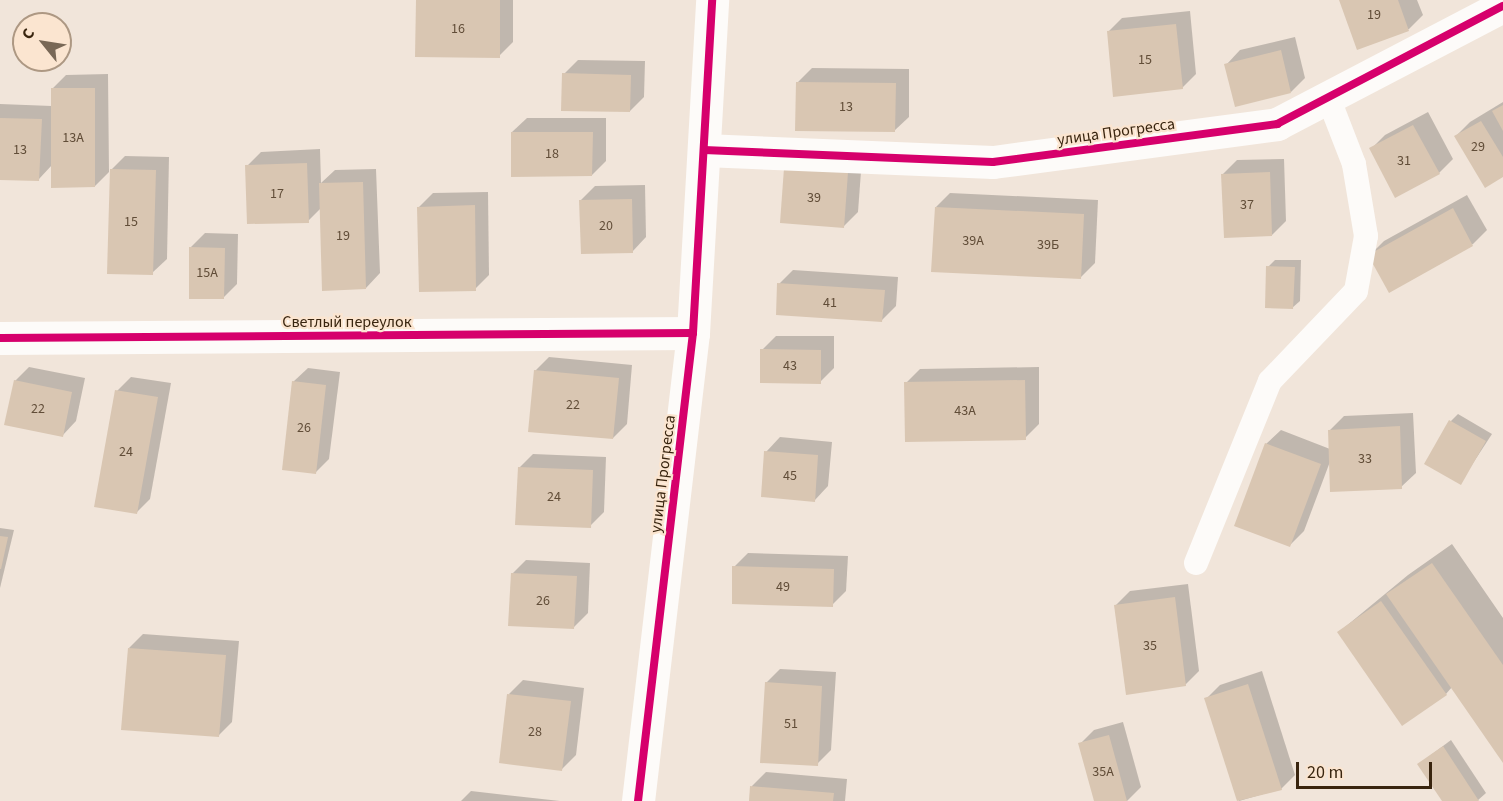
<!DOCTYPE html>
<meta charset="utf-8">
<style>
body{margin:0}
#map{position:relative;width:1503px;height:801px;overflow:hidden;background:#f1e5da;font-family:"Source Sans 3",sans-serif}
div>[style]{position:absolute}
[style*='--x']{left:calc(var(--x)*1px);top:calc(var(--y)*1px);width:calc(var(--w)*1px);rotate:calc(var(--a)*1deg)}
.shadow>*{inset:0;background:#0003}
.building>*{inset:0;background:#d9c6b2}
.lane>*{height:24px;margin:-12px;padding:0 12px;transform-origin:12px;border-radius:12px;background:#fdfbf9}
.street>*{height:33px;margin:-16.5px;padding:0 16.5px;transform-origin:16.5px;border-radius:16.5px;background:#fdfbf9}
.cycleway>*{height:8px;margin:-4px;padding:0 4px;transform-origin:4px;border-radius:4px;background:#d6006c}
span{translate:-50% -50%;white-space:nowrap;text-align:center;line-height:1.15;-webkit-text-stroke:4.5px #fbe5d0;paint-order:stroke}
.number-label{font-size:14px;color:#614d38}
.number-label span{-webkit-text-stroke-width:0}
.street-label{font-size:16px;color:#39250f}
.north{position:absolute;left:12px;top:12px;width:60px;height:60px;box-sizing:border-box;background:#fbe5d0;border:2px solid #ad9883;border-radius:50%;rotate:300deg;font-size:16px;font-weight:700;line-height:24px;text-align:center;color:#39250f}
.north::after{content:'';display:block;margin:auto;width:21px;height:27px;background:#796856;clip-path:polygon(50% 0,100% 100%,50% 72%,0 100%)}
.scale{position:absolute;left:1296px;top:762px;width:136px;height:27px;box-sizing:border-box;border:3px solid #39250f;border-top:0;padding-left:8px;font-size:18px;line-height:21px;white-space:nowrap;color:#39250f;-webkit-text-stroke:4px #fbe5d0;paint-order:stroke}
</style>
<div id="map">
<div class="shadow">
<i style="clip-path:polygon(418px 0,513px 0,513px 42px,499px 56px)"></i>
<i style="clip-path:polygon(1341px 0,1417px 0,1423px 15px,1409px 29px,1358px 48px)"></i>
<i style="clip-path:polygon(1190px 11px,1196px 74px,1182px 88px,1108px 32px,1122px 18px)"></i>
<i style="clip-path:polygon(1295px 37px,1305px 78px,1291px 92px,1226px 65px,1240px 50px)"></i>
<i style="clip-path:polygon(578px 60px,645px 61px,644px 97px,630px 111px,564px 74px)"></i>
<i style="clip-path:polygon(812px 68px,909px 69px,909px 117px,894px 131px,798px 82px)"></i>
<i style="clip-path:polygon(108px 74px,109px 172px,95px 186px,52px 165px,39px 179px,0 178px,0 104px,52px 106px,52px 89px,66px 75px)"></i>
<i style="clip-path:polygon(1503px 102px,1503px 175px,1456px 136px,1470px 122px)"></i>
<i style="clip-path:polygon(1428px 112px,1453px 159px,1439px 173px,1371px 149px,1385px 135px)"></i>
<i style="clip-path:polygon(527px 118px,606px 118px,606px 161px,592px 175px,512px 132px)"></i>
<i style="clip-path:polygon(320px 149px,321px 183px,335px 170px,376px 169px,380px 273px,366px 288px,321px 208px,308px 221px,247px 166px,261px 152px)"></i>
<i style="clip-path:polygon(125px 156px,169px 157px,167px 259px,152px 273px,111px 170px)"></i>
<i style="clip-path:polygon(862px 158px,858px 212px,844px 226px,781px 222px)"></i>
<i style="clip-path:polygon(1284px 159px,1286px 221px,1272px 235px,1223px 174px,1237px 160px)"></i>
<i style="clip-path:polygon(645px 185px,646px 237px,632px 252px,581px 200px,595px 186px)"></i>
<i style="clip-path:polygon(488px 192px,489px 275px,475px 289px,419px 207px,433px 193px)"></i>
<i style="clip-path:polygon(950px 193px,1098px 200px,1095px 263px,1081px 277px,936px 207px)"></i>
<i style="clip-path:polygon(1467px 195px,1487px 230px,1473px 244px,1389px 291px,1370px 255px,1384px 241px)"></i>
<i style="clip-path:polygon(205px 233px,238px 234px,237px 284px,223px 298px,191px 247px)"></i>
<i style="clip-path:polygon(1275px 260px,1301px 260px,1300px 301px,1292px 308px,1268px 267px)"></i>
<i style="clip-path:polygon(793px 270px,898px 277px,896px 306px,882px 320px,779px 284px)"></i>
<i style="clip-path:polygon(776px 336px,834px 336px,834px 368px,820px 382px,762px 350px)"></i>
<i style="clip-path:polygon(549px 357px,632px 365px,627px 424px,613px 438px,535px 371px)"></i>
<i style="clip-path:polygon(29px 367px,85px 378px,76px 421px,62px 436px,15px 381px)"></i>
<i style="clip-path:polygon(1039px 367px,1039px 424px,1025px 438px,906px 383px,920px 369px)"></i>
<i style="clip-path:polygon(308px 368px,340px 372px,329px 459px,315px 473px,293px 382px)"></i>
<i style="clip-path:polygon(131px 377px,171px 383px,150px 499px,136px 513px,117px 391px)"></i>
<i style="clip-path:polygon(1413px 413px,1416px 473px,1401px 487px,1331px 459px,1304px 531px,1290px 545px,1266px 444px,1281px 430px,1330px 449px,1330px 430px,1344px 416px)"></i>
<i style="clip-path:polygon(1458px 414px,1492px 434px,1460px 483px,1451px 421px)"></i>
<i style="clip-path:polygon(780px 437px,832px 442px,828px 486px,814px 501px,766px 452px)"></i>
<i style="clip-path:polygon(533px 454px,606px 457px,604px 512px,590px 526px,519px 468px)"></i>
<i style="clip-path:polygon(0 528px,14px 530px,0 588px)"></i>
<i style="clip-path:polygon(1452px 544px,1503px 618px,1503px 761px,1452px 687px,1446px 694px,1339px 632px,1408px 575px)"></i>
<i style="clip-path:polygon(748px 553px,848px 556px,846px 591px,832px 605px,734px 567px)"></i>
<i style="clip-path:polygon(526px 560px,590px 563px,588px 613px,574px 627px,512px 574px)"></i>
<i style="clip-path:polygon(1188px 584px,1199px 671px,1185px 685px,1116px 605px,1130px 591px)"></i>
<i style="clip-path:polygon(143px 634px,239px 641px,232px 722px,218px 736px,129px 648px)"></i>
<i style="clip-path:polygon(780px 669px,836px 672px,831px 750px,817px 764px,766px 683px)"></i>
<i style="clip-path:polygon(1262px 671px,1295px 775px,1281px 789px,1239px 801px,1206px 699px,1220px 685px)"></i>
<i style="clip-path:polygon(523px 680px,584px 688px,576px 755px,562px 769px,509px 694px)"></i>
<i style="clip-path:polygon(1123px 722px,1141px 787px,1127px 801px,1095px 801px,1080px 744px,1094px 730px)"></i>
<i style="clip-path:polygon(1451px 740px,1486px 793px,1477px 801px,1444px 801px,1419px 764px)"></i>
<i style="clip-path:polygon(766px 772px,847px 779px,845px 801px,750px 801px,752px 786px)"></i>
<i style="clip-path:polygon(471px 791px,560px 801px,461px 801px)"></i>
</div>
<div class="building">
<i style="clip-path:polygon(416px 0,500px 0,500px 58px,415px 57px)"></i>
<i style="clip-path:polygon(1339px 0,1398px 0,1409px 31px,1357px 50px)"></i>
<i style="clip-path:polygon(1176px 24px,1183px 89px,1113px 97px,1107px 31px)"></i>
<i style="clip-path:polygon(1281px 50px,1291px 93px,1235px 107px,1224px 64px)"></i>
<i style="clip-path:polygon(562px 73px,631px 75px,630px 112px,561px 111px)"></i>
<i style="clip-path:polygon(796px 82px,896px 83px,895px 132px,795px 131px)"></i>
<i style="clip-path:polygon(51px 88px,95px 88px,95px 187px,51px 188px)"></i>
<i style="clip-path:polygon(1503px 105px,1503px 131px,1492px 111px)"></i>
<i style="clip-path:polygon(0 118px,42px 119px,39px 181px,0 180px)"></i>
<i style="clip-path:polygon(1481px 121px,1503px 157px,1503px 177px,1485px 188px,1454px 136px)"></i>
<i style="clip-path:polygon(1413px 125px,1440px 174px,1395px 198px,1369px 148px)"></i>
<i style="clip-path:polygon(511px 132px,593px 132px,592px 176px,511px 177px)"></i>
<i style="clip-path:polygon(307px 163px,309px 223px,247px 224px,245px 165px)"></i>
<i style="clip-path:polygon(784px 168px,848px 172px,844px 228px,780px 223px)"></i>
<i style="clip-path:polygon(110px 169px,156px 170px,153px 275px,107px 274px)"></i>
<i style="clip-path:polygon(1270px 172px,1272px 236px,1224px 238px,1221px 174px)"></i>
<i style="clip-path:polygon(363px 182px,366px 289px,322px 291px,319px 183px)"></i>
<i style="clip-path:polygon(632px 199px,633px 253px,581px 254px,579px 200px)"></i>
<i style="clip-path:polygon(475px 205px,476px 291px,419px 292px,417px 207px)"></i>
<i style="clip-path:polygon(935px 207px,1084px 214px,1081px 279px,931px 272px)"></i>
<i style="clip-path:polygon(1453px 208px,1473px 246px,1389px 293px,1368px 255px)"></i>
<i style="clip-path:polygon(189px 247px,225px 248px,224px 299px,189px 299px)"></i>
<i style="clip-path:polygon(1266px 266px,1295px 267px,1293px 309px,1265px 308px)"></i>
<i style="clip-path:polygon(777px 283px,885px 290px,882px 322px,776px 315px)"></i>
<i style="clip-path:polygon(760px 349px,821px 350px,821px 384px,760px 383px)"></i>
<i style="clip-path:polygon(534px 370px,619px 378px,613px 439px,528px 432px)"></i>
<i style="clip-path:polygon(14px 380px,72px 392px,63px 437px,4px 425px)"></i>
<i style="clip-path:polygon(1025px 380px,1026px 440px,905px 442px,904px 382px)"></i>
<i style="clip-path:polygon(292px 381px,326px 385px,316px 474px,282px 470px)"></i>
<i style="clip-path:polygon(115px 390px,158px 397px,137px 514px,94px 507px)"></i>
<i style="clip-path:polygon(1449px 420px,1486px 441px,1461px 485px,1424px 464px)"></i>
<i style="clip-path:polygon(1400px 426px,1402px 489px,1330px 492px,1328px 430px)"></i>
<i style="clip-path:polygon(1265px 443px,1321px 464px,1290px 547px,1234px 526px)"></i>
<i style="clip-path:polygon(764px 451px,818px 455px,815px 502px,761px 497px)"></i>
<i style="clip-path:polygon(518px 467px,593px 470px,591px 528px,515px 525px)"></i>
<i style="clip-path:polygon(0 536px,8px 537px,1px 569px,0 569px)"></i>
<i style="clip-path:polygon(1432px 563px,1503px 665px,1503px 763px,1386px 594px)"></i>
<i style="clip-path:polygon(732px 566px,834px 569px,833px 607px,732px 604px)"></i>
<i style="clip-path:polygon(511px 573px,577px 576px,574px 629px,508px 626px)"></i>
<i style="clip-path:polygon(1175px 597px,1186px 686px,1126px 695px,1114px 605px)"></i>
<i style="clip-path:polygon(1381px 601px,1447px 695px,1402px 726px,1337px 632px)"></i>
<i style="clip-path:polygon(128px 648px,226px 655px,219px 737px,121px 730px)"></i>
<i style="clip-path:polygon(765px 682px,822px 686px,818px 766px,760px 763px)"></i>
<i style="clip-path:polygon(1248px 684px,1282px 790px,1237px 801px,1204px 698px)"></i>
<i style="clip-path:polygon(507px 694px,571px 701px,562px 771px,499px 763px)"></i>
<i style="clip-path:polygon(1109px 735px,1127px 801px,1094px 801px,1078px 743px)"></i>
<i style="clip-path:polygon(1443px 746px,1479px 801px,1442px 801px,1417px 764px)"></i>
<i style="clip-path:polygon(750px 786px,834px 793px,833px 801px,749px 801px)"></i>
</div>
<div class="lane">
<i style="--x:1196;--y:563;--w:196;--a:-67.9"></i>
<i style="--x:1270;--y:381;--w:124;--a:-46.3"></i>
<i style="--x:1356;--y:291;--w:56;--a:-79.7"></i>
<i style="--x:1366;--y:236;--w:73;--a:-99.5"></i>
<i style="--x:1354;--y:164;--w:72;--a:-111.2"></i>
</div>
<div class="street">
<i style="--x:704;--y:150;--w:289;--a:2.4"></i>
<i style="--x:993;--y:162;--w:287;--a:-7.6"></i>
<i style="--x:1277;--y:124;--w:255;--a:-27.6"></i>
<i style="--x:0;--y:338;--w:693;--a:-0.41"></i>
<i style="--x:638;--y:801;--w:471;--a:-83.3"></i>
<i style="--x:693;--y:333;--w:334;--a:-86.7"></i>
</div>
<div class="cycleway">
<i style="--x:704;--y:150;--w:289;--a:2.4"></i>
<i style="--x:993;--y:162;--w:287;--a:-7.6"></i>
<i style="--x:1277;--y:124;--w:255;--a:-27.6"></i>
<i style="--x:0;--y:338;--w:693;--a:-0.41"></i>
<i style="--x:638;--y:801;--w:471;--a:-83.3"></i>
<i style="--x:693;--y:333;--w:334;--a:-86.7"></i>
</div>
<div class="number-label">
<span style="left:1374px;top:15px">19</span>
<span style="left:458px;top:29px">16</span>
<span style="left:1145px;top:60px">15</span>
<span style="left:846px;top:107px">13</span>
<span style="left:73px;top:138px">13А</span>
<span style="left:1478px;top:147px">29</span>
<span style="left:20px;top:150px">13</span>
<span style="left:552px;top:154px">18</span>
<span style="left:1404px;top:161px">31</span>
<span style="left:277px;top:194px">17</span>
<span style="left:814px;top:198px">39</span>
<span style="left:1247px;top:205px">37</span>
<span style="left:131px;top:222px">15</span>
<span style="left:606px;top:226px">20</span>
<span style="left:343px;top:236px">19</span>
<span style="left:973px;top:241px">39А</span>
<span style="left:1048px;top:245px">39Б</span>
<span style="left:207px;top:273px">15А</span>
<span style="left:830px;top:303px">41</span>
<span style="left:790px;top:366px">43</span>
<span style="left:573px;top:405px">22</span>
<span style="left:38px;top:409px">22</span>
<span style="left:965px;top:411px">43А</span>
<span style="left:304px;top:428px">26</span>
<span style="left:126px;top:452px">24</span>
<span style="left:1365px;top:459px">33</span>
<span style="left:790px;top:476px">45</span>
<span style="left:554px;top:497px">24</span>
<span style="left:783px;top:587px">49</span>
<span style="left:543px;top:601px">26</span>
<span style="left:1150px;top:646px">35</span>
<span style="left:791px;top:724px">51</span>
<span style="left:535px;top:732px">28</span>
<span style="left:1103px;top:772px">35А</span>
</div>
<div class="street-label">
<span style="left:1116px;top:132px;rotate:-8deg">улица Прогресса</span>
<span style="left:347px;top:322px">Светлый переулок</span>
<span style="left:663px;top:474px;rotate:-83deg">улица Прогресса</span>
</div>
<div class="north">С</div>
<div class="scale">20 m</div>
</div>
